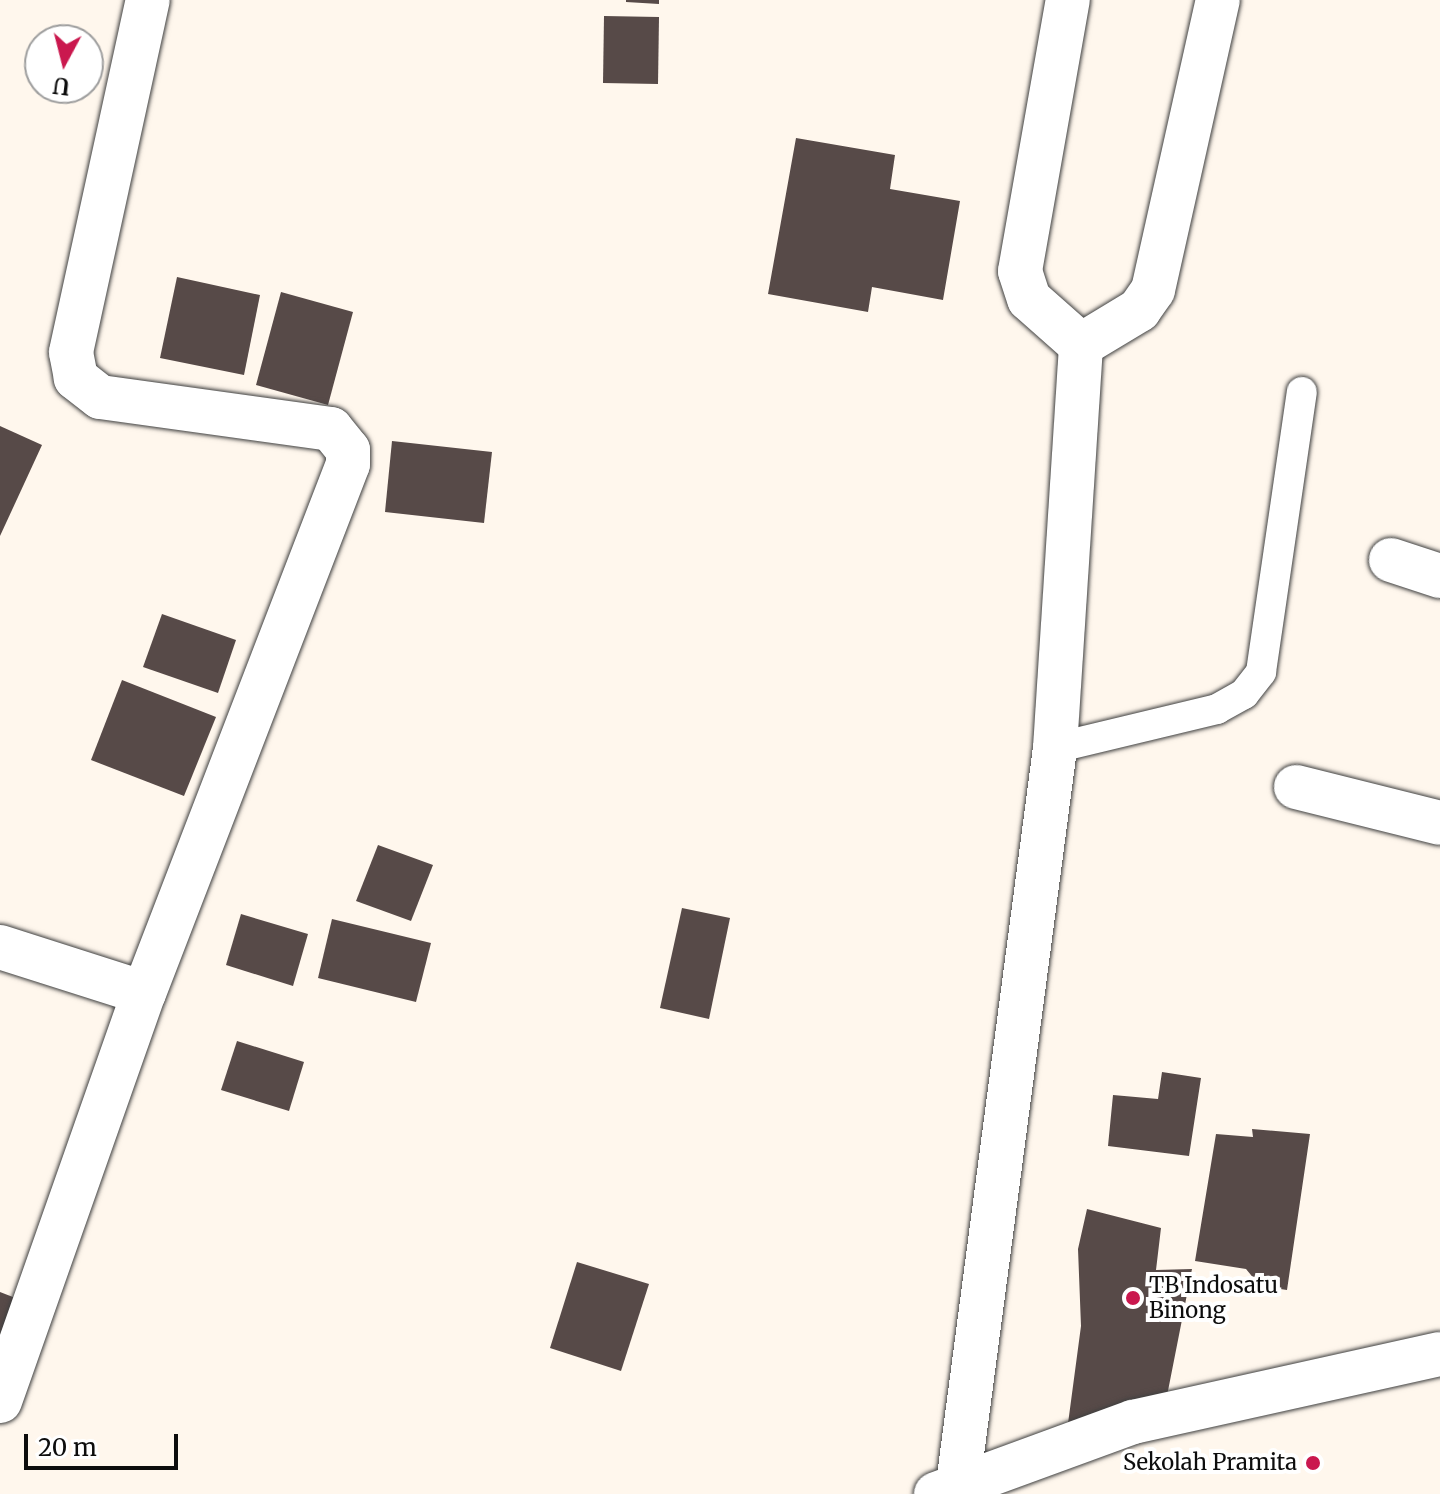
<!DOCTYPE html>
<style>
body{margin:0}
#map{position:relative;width:1440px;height:1494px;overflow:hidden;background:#fff7ed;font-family:Merriweather,serif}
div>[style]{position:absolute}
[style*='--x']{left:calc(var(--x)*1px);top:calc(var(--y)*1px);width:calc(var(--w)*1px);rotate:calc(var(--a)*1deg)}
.building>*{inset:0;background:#574a48}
.roads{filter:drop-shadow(0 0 2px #404040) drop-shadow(0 0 2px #404040)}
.service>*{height:30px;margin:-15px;padding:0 15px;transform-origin:15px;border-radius:15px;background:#fff}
.minor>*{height:44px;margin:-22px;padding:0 22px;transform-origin:22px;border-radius:22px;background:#fff}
.tertiary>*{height:44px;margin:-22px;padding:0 22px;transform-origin:22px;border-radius:22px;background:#fff}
.dots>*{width:22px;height:22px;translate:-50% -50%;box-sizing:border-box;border:4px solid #fff;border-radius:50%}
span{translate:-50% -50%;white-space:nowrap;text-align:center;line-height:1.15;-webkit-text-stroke:8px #fff;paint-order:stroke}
.poi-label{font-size:22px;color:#0d0d0d}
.left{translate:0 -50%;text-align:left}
.right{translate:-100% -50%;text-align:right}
.north{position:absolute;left:24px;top:24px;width:80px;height:80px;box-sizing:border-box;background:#fff;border:2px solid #9e9e9e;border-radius:50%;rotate:187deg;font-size:22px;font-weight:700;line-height:32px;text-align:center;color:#0d0d0d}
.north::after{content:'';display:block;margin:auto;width:28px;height:36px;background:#ca184e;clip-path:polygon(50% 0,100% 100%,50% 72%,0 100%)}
.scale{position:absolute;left:24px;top:1434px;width:154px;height:36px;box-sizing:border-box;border:4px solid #0d0d0d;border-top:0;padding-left:10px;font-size:24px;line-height:28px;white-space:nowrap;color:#0d0d0d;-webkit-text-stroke:6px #fff;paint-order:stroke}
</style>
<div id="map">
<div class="building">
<i style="clip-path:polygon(626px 0,659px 0,659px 4px,626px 2px)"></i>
<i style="clip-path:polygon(604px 16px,659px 17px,658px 84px,603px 83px)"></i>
<i style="clip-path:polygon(796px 138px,895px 155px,890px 189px,960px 201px,943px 300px,872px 287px,868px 312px,768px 294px)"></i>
<i style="clip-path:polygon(177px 277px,260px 295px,244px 375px,160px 358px)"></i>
<i style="clip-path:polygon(281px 292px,353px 312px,328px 405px,256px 385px)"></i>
<i style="clip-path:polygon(0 426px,42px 445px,0 536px)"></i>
<i style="clip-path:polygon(392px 441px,492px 452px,484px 523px,385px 512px)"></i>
<i style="clip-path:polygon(162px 614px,236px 640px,218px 693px,143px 667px)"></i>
<i style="clip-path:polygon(122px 680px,216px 717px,184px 796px,91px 760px)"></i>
<i style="clip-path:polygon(378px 845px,433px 865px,411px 921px,356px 901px)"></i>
<i style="clip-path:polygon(682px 908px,730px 918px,709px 1019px,660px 1008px)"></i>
<i style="clip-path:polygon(241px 914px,308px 934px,293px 986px,226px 965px)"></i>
<i style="clip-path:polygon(332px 919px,431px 943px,416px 1002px,318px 978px)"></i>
<i style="clip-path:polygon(237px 1041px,304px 1062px,289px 1111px,221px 1090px)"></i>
<i style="clip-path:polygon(1162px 1072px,1201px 1078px,1189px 1156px,1108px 1146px,1113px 1095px,1158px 1099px)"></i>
<i style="clip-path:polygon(1252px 1129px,1310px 1134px,1287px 1290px,1260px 1286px,1246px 1269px,1195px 1261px,1216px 1134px,1253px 1137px)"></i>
<i style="clip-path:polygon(1087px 1209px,1161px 1228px,1156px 1270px,1192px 1269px,1166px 1401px,1067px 1431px,1081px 1326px,1078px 1249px)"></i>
<i style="clip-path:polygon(577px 1262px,649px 1284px,621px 1371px,550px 1348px)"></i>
<i style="clip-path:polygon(0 1292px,18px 1299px,0 1345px)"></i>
</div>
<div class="roads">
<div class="service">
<i style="--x:1055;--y:748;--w:167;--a:-13.5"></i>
<i style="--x:1217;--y:709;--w:31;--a:-29"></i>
<i style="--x:1244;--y:694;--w:28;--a:-52"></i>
<i style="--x:1261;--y:672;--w:283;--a:-81.7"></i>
</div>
<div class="minor">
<i style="--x:1081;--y:345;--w:68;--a:-31.1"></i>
<i style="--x:1139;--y:310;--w:24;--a:-55"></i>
<i style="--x:1153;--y:290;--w:297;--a:-77.4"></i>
<i style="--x:1391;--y:560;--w:52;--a:18.1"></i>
<i style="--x:1296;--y:787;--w:148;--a:14"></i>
<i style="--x:0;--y:947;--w:151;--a:17.7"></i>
<i style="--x:0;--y:1401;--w:433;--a:-70.6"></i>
<i style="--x:144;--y:993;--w:567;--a:-68.91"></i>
<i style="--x:348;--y:464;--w:14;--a:-90"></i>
<i style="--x:348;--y:450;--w:27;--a:-129"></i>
<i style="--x:331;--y:429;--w:233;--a:-172.1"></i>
<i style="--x:100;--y:397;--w:31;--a:-142"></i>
<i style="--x:76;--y:378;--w:26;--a:-101"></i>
<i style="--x:71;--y:352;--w:360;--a:-77.7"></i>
<i style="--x:958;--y:1484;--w:742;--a:-82.49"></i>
<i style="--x:1055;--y:748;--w:404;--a:-86.3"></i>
<i style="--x:1081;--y:345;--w:69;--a:-138.5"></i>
<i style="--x:1029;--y:299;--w:29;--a:-108"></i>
<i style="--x:1020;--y:271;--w:275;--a:-80"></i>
</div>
<div class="tertiary">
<i style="--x:936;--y:1494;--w:210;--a:-20.1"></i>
<i style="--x:1133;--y:1422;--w:314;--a:-12.5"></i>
</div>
</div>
<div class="dots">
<i style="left:1133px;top:1298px;background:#ca184e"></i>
<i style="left:1313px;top:1463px;background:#ca184e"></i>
</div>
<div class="poi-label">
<span class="left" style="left:1149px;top:1298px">TB Indosatu<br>Binong</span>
<span class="right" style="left:1297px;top:1463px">Sekolah Pramita</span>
</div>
<div class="north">U</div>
<div class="scale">20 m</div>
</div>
